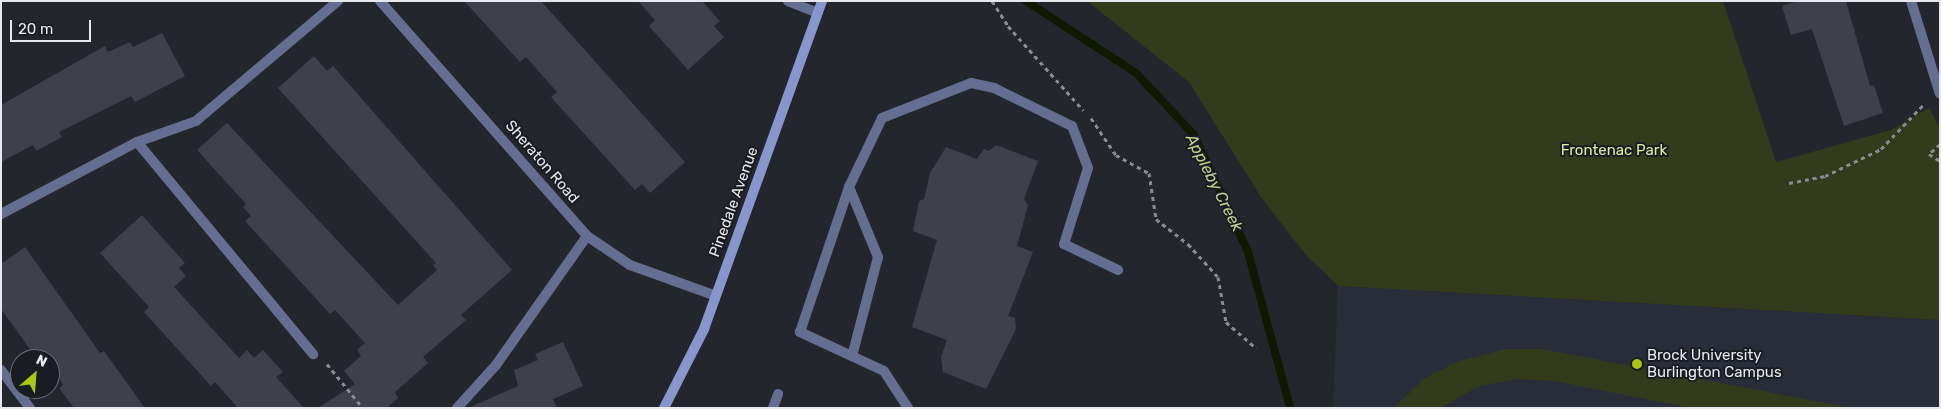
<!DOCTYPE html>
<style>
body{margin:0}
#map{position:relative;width:1941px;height:409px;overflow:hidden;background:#23262d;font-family:Rubik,sans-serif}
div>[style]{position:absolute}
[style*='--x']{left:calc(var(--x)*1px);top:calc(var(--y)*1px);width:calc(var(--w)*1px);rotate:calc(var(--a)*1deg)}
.built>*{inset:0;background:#292d3a}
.green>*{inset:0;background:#343b1c}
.stream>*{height:8px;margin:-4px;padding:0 4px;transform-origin:4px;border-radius:4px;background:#121800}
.building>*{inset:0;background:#3e4149}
.path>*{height:3px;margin-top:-1.5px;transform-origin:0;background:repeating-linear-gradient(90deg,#898c92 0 4px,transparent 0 8px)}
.lane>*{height:10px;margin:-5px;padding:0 5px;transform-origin:5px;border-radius:5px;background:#646e90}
.street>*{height:10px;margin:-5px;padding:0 5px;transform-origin:5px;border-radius:5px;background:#646e90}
.secondary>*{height:10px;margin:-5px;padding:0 5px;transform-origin:5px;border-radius:5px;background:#8896ce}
.dots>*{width:14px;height:14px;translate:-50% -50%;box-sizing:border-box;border:2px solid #1a1c23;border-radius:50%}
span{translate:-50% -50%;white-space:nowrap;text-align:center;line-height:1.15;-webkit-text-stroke:4px #1a1c23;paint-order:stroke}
.park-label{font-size:15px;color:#dbeca4}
.street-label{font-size:15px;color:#e6e8ed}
.poi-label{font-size:15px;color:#e6e8ed}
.left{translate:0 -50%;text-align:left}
.water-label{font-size:16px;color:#c1d18b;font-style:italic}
.frame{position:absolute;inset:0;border:2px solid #e6e8ed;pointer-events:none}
.north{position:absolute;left:10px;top:349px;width:50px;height:50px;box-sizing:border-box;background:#1a1c23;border:1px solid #6c6e74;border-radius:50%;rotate:27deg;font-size:14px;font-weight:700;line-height:20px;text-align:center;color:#e6e8ed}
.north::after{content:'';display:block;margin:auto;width:18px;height:22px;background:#abc615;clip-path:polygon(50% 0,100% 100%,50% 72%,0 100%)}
.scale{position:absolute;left:10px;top:20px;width:81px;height:22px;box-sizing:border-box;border:2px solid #e6e8ed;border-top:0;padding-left:6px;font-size:15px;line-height:18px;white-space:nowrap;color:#e6e8ed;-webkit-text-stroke:4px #1a1c23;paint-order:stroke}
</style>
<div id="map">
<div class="built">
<i style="clip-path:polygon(1338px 286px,1940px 320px,1940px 408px,1333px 408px)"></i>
</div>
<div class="green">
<i style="clip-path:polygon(1087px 1px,1723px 1px,1776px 162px,1891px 130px,1929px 108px,1940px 129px,1940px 320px,1338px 286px,1305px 254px,1261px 197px,1189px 82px)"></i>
<i style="clip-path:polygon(1506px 349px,1542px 349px,1852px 408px,1691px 408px,1554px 381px,1517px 379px,1479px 386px,1440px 408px,1394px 408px,1425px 378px,1459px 361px)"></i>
</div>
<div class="stream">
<i style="--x:1026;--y:1;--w:131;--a:33.2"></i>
<i style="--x:1136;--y:73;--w:85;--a:46.9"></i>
<i style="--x:1194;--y:135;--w:129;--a:65.2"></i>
<i style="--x:1248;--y:252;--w:162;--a:74.9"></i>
</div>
<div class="building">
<i style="clip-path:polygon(464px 1px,541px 1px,685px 162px,650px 193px,642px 184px,635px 190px,551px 97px,557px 92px,526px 57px,520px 62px)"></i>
<i style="clip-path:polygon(638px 1px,702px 1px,720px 21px,714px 26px,724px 37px,688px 70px,649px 26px,655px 20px)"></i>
<i style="clip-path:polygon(1798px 1px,1846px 1px,1870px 86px,1874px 85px,1883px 113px,1844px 126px,1812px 29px,1791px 35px,1782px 6px)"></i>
<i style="clip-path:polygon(162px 33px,185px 76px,135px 102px,131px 96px,59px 132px,62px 137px,36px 151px,33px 145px,1px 162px,1px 105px,105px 46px,108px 52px,130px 42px,133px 47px)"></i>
<i style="clip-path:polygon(314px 56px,327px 71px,333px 66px,512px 270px,461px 315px,466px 320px,423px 357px,428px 363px,395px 392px,398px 398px,387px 408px,318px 408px,355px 384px,344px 371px,361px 356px,357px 350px,365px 343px,335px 310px,330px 314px,245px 221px,251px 216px,243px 207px,246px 204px,197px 150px,227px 123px,398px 305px,437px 270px,433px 265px,436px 263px,278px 88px)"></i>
<i style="clip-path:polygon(996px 145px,1038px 161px,1024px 199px,1028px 205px,1017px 246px,1033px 252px,1008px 316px,1015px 318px,1016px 329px,986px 389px,943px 372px,941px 357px,947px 340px,912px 327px,937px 240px,913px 231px,919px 201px,924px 199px,930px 173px,946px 147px,977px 159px,984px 149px,989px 151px)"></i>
<i style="clip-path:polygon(142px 215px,185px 263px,179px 268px,186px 276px,174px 287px,239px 358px,247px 350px,254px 358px,263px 350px,283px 372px,276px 377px,304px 408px,238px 408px,215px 382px,211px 386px,144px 312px,149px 307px,100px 253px)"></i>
<i style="clip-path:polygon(25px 247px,100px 353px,104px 351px,145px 408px,74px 408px,59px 388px,63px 385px,50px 359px,37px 359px,1px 309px,1px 264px)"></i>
<i style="clip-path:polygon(563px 342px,583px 386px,553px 399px,557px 408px,468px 408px,518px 386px,514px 370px,538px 360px,535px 354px)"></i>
</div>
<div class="path">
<i style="--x:992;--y:1;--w:30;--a:57"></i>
<i style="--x:1008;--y:26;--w:113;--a:48.2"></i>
<i style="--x:1091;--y:118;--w:45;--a:56"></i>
<i style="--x:1116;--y:155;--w:38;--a:29"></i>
<i style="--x:1149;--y:173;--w:47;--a:81.3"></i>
<i style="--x:1156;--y:219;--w:41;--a:38"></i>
<i style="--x:1188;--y:244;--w:45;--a:47.7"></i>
<i style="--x:1218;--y:277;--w:46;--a:79.9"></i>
<i style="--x:1226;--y:322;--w:40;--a:41"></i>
<i style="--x:1940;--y:144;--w:15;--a:138"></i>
<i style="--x:1929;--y:154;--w:13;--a:32"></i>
<i style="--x:1789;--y:183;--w:37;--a:-11"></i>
<i style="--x:1825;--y:176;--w:62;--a:-25.7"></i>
<i style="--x:1881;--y:149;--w:62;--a:-46.3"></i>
<i style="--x:327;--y:364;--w:57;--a:50.7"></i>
</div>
<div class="lane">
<i style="--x:788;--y:1;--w:32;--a:22"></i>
<i style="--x:137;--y:142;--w:276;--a:50.3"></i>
<i style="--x:849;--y:187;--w:76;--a:67.5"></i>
<i style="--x:878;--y:257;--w:102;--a:104.7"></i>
<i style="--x:1;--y:214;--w:154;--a:-27.9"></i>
<i style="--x:137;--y:142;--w:63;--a:-19.6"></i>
<i style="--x:196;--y:121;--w:186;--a:-40.2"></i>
<i style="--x:1;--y:370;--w:48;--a:52.7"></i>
<i style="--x:457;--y:408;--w:58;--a:-47.8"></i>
<i style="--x:496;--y:365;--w:158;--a:-54.8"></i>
<i style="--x:773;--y:408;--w:15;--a:-70"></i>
<i style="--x:908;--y:408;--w:44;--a:-123"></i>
<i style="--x:884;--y:371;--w:93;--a:-155.1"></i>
<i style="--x:800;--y:332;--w:153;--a:-71.3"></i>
<i style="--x:849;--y:187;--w:76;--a:-64.4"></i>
<i style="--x:882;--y:118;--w:96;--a:-21.5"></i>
<i style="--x:971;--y:83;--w:24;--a:12"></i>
<i style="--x:994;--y:88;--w:87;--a:26"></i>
<i style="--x:1072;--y:126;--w:45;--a:69.1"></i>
<i style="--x:1088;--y:168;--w:80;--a:107.5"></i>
<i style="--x:1064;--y:244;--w:60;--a:25.7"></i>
</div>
<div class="street">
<i style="--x:380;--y:1;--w:313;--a:48.6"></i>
<i style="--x:587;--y:236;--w:52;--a:34"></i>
<i style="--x:630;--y:265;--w:91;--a:19.8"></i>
<i style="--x:1911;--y:1;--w:97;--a:72.7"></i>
</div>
<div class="secondary">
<i style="--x:664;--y:408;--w:89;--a:-63.1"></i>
<i style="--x:704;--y:329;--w:349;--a:-70.2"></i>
</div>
<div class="dots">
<i style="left:1637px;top:364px;background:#abc615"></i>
</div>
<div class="park-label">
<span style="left:1614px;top:151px">Frontenac Park</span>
</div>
<div class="street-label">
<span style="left:542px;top:162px;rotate:49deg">Sheraton Road</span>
<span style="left:734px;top:202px;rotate:-70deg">Pinedale Avenue</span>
</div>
<div class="poi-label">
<span class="left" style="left:1647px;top:364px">Brock University<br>Burlington Campus</span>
</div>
<div class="water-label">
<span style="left:1214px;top:183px;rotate:63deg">Appleby Creek</span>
</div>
<div class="frame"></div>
<div class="north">N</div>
<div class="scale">20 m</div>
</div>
